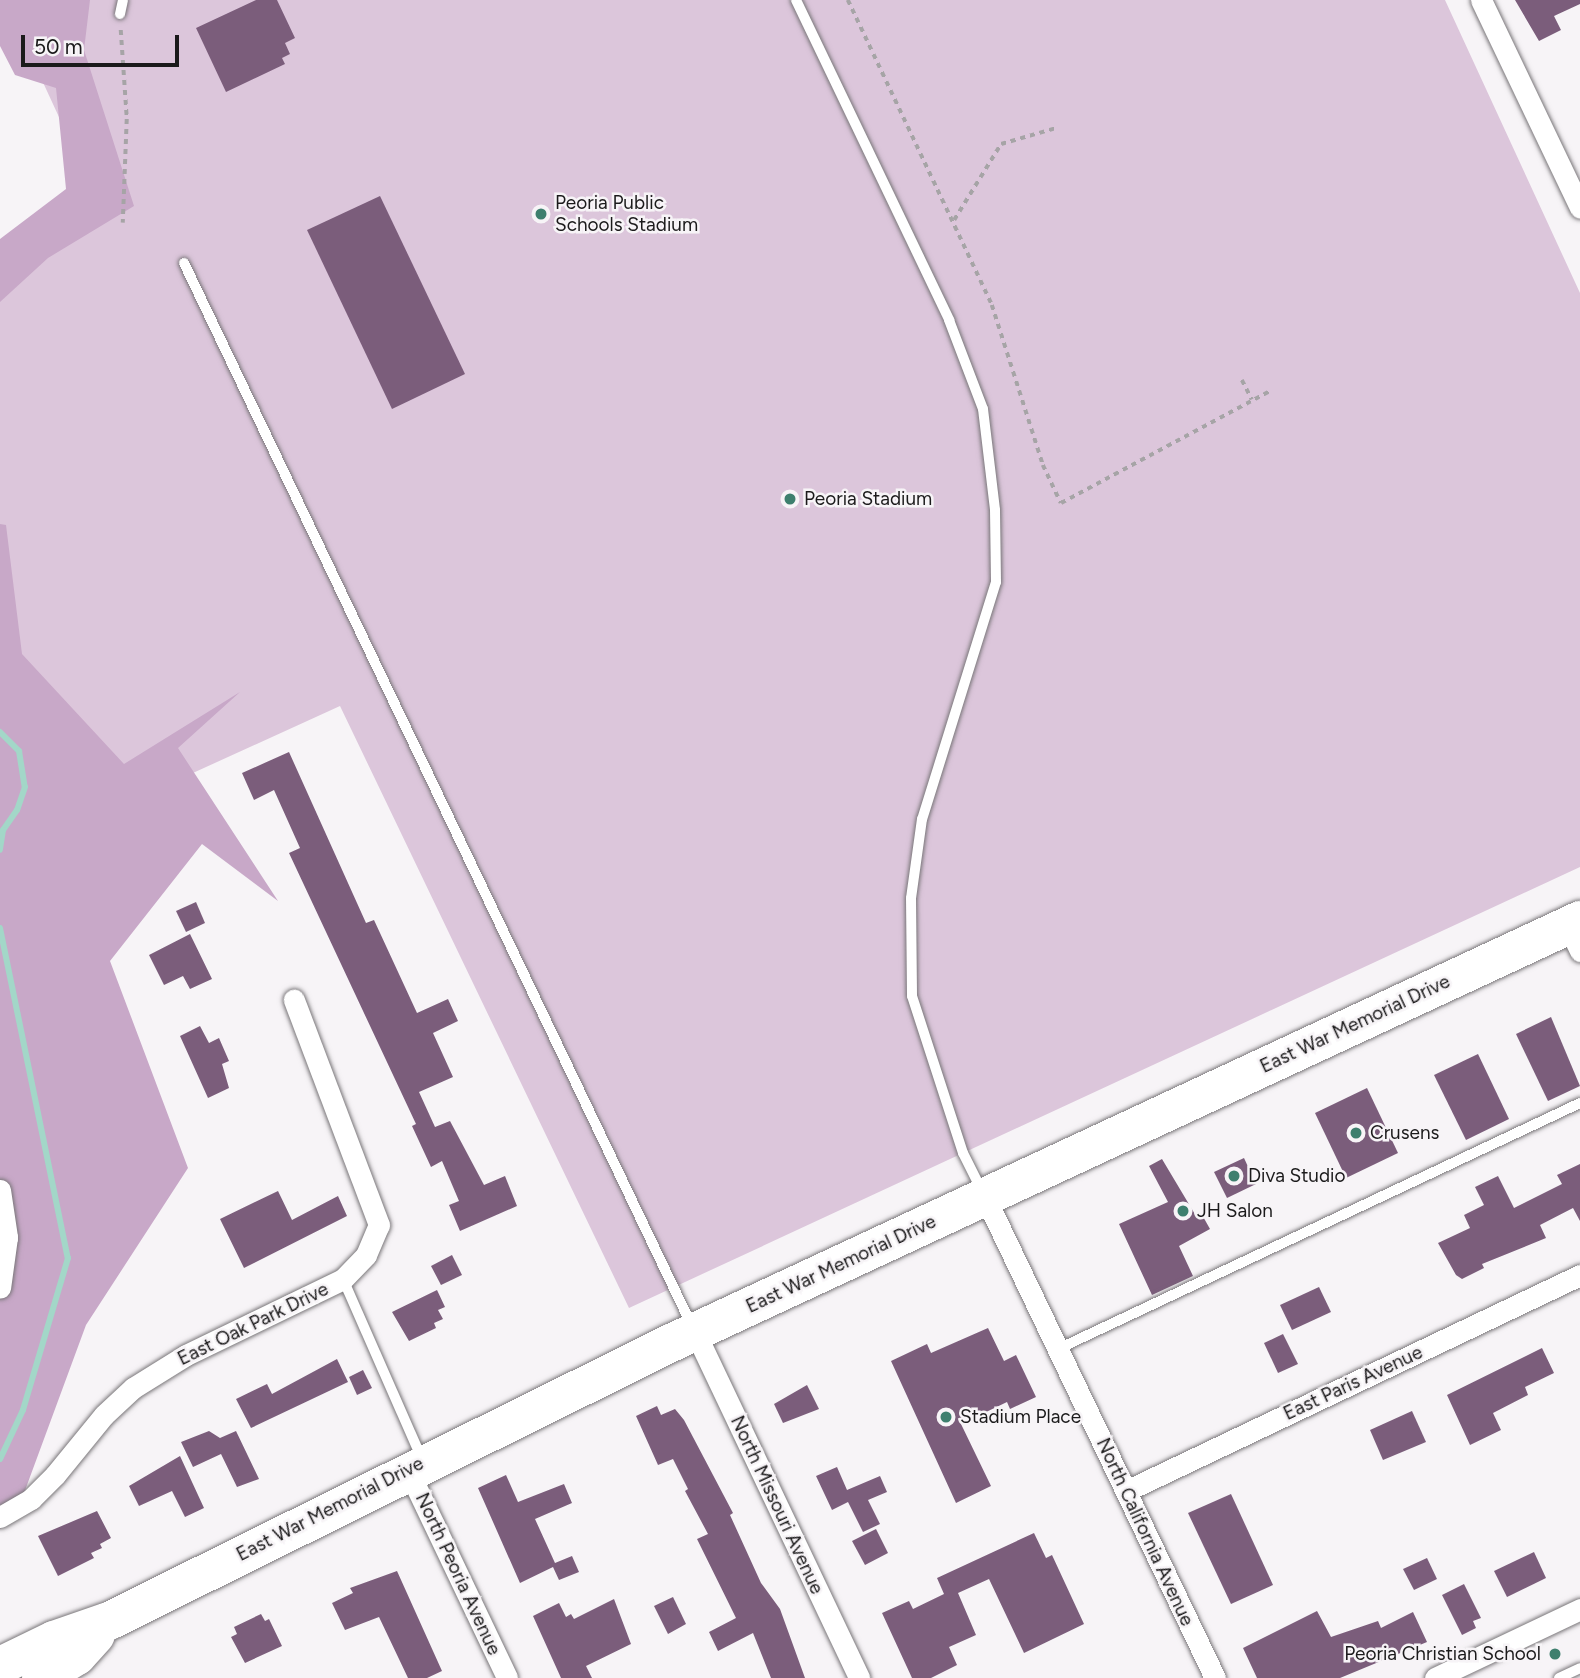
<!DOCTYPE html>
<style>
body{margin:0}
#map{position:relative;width:1580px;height:1678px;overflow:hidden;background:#f7f4f7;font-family:Figtree,sans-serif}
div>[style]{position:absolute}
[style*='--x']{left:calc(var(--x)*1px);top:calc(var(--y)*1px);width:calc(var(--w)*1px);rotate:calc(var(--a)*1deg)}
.green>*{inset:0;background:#dcc6db}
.forest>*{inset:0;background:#c8a8c8}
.stream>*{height:6px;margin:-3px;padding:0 3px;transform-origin:3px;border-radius:3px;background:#a3d7c8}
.building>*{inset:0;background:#7b5d7b}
.path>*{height:3.5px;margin-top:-1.75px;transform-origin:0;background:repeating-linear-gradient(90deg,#a6a4a6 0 5px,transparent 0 10px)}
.roads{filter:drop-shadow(0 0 2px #797679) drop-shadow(0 0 2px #797679)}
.lane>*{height:10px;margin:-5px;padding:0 5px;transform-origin:5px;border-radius:5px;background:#fff}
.street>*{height:21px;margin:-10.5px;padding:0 10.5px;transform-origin:10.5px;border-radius:10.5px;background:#fff}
.highway>*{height:38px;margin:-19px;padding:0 19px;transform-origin:19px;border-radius:19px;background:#fff}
.dots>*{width:19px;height:19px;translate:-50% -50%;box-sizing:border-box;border:4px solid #f7f4f7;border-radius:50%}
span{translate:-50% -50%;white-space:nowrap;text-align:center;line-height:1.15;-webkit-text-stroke:5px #f7f4f7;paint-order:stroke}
.poi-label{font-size:19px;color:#1b1a1b}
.left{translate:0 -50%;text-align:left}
.right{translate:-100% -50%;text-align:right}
.street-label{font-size:19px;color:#1b1a1b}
.scale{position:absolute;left:21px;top:35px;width:158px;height:32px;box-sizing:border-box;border:4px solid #1b1a1b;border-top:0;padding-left:9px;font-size:21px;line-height:24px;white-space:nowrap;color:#1b1a1b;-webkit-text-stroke:5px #f7f4f7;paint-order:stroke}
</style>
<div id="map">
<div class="green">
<i style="clip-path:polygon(5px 0,1445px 0,1580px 293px,1580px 867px,629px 1308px,340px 706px,37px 844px,0 768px,0 254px,100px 206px)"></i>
</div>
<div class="forest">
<i style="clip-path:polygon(0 0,90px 0,84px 50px,134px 206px,48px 258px,0 302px,0 239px,66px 189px,56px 88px,15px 75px,0 46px)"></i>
<i style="clip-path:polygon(0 524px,6px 525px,22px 654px,124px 764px,240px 692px,178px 748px,278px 901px,202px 844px,110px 961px,188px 1168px,86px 1325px,20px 1504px,0 1529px)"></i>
</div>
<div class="stream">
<i style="--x:0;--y:732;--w:27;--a:45"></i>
<i style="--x:19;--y:751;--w:36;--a:81"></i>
<i style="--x:25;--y:787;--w:24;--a:109"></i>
<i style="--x:17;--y:810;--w:24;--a:125"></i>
<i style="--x:3;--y:830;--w:20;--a:99"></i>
<i style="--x:0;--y:928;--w:337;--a:78.4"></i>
<i style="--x:68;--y:1258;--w:159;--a:106.5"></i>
<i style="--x:23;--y:1410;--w:54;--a:115.1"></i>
</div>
<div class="building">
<i style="clip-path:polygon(256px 0,277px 0,295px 38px,285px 43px,290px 54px,282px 58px,285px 64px,226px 92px,196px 28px)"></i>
<i style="clip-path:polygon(1515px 0,1580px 0,1580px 4px,1554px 16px,1561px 30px,1539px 41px)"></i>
<i style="clip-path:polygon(380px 196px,465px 374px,392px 409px,307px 230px)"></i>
<i style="clip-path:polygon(289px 752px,366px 923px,374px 920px,417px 1013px,448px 999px,458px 1021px,433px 1033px,453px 1077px,419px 1092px,435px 1127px,450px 1121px,484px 1185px,505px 1176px,517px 1206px,460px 1231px,449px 1205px,459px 1201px,442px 1161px,431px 1167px,412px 1126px,416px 1124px,289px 853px,300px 848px,274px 790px,254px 800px,242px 773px)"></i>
<i style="clip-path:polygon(196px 902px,205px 923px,186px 932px,176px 911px)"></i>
<i style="clip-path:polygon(190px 934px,212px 979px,190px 989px,183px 976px,164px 985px,149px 955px)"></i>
<i style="clip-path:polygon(1551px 1017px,1580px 1086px,1548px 1101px,1516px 1034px)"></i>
<i style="clip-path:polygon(200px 1026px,209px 1043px,219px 1038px,229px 1061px,222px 1064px,229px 1088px,208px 1098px,180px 1036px)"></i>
<i style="clip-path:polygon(1478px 1054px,1509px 1119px,1466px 1140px,1434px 1075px)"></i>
<i style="clip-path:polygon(1367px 1088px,1398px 1153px,1346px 1178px,1315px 1113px)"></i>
<i style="clip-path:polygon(1244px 1158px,1256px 1184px,1227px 1198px,1214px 1172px)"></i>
<i style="clip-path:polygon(1162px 1159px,1196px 1216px,1201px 1213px,1210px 1229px,1179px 1246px,1193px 1276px,1152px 1295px,1119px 1224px,1168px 1202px,1149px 1166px)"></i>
<i style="clip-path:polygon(1580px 1164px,1580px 1221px,1573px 1208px,1540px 1225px,1546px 1238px,1482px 1264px,1484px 1268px,1462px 1279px,1456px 1275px,1438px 1243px,1470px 1228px,1464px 1215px,1484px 1205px,1475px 1187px,1498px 1176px,1514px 1208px,1562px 1184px,1557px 1175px)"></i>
<i style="clip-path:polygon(278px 1191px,292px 1220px,338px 1196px,347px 1216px,244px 1268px,220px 1219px)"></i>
<i style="clip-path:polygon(452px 1255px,462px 1275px,441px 1285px,431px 1266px)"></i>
<i style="clip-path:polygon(1319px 1287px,1331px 1312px,1292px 1330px,1280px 1305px)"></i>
<i style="clip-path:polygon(437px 1290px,445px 1307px,438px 1310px,443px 1319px,434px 1323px,436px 1328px,409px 1341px,392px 1312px)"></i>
<i style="clip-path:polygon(988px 1328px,1004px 1361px,1016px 1355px,1036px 1397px,1010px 1409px,1007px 1402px,961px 1424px,991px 1486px,956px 1503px,891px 1361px,927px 1344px,931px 1353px)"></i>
<i style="clip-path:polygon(1283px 1334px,1298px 1364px,1278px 1373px,1264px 1343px)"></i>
<i style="clip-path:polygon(1542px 1348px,1554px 1373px,1525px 1387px,1528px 1395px,1493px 1413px,1501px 1430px,1470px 1445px,1447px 1395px)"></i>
<i style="clip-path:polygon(337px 1359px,348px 1382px,251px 1428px,236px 1399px,267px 1384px,272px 1394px)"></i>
<i style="clip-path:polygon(363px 1370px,372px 1388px,357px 1395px,349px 1377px)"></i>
<i style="clip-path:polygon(807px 1385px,819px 1409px,783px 1423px,774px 1404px)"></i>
<i style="clip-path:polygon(657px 1406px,661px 1415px,675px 1409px,684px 1420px,733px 1513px,730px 1515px,761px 1583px,780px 1609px,805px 1678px,771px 1678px,753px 1633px,718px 1651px,709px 1632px,736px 1618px,697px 1539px,708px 1534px,685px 1491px,688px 1489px,673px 1459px,658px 1465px,636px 1416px)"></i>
<i style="clip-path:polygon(1412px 1411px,1426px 1442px,1383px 1460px,1370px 1430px)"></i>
<i style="clip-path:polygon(209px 1431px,220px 1438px,236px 1431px,259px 1479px,237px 1487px,221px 1454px,193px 1467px,181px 1442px)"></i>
<i style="clip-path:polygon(180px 1456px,204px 1508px,185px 1517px,172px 1491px,139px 1506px,129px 1486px)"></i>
<i style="clip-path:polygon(837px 1467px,847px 1490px,880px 1476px,887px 1492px,868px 1500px,880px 1524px,863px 1532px,848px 1502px,832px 1510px,816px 1476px)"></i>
<i style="clip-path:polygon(506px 1475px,518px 1502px,564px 1484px,572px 1503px,535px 1519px,555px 1563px,572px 1556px,579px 1572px,559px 1580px,553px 1567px,520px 1583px,478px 1488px)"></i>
<i style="clip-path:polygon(1231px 1494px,1273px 1585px,1231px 1604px,1188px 1513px)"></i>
<i style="clip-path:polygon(97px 1511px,111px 1538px,100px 1544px,102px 1548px,91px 1553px,94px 1558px,58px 1576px,38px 1536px)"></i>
<i style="clip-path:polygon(876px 1529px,888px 1553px,865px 1565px,852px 1541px)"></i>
<i style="clip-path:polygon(1034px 1533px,1046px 1558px,1052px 1555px,1084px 1624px,1024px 1653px,989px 1579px,958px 1593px,976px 1635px,949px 1647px,957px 1665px,931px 1678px,912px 1678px,882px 1613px,909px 1601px,913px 1609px,944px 1594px,937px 1578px)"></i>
<i style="clip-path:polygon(1534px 1552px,1546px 1578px,1507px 1597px,1494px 1571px)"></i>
<i style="clip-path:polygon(1427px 1558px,1437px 1579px,1414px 1590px,1403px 1569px)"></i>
<i style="clip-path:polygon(397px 1571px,442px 1671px,427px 1678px,408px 1678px,379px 1617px,345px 1630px,332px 1603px,353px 1593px,350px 1588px)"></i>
<i style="clip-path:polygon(1464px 1584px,1481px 1618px,1473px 1621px,1476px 1628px,1462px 1635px,1442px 1595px)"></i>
<i style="clip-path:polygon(673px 1597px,686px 1624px,668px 1634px,654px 1606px)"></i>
<i style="clip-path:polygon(614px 1599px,631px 1644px,586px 1666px,592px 1678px,561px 1678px,533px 1616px,559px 1603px,566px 1617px,571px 1614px,574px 1619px)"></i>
<i style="clip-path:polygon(1317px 1611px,1331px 1637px,1378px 1621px,1381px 1628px,1413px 1612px,1427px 1642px,1340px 1678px,1257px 1678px,1243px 1648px)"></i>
<i style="clip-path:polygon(261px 1614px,265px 1621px,269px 1619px,282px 1646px,245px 1663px,231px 1637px,237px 1634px,234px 1627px)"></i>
</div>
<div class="path">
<i style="--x:848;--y:0;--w:337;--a:64.7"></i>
<i style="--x:992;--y:305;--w:168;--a:72.3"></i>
<i style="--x:1043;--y:465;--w:42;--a:64.7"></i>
<i style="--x:1061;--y:503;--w:237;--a:-28.2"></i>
<i style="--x:121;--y:30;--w:89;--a:86.1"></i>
<i style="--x:127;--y:119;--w:104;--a:92.2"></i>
<i style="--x:954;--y:220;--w:89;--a:-58.3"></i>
<i style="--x:1001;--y:144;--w:57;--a:-16.2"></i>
<i style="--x:1242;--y:380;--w:22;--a:63"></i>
</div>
<div class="roads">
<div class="lane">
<i style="--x:796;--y:0;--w:355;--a:64.4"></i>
<i style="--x:949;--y:320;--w:95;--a:69.1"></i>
<i style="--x:983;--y:409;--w:102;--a:83.2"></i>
<i style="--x:995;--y:510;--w:72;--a:89.2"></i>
<i style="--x:996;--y:582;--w:248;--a:107.3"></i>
<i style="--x:922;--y:819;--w:80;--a:97.9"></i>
<i style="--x:911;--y:898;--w:98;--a:89.4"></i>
<i style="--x:912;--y:996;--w:165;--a:72"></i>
<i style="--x:963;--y:1153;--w:42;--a:63.4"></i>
<i style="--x:120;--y:14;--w:14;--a:-78"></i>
<i style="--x:184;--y:263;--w:1178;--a:64.46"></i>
<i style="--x:343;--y:1279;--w:197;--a:66.3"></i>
<i style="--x:1058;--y:1349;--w:577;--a:-25.23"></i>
<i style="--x:1559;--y:1678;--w:23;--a:-25"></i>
</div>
<div class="street">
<i style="--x:1481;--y:0;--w:230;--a:64.5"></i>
<i style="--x:1568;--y:926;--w:28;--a:64"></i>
<i style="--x:0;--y:1190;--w:48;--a:81.5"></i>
<i style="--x:7;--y:1237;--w:51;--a:97.8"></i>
<i style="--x:985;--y:1197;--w:533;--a:64.44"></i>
<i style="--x:695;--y:1332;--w:383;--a:64.6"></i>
<i style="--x:408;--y:1470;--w:230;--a:64.5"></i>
<i style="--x:1126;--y:1491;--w:503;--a:-25.44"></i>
<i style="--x:0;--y:1517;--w:36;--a:-30"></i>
<i style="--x:31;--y:1499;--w:34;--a:-45"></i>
<i style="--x:55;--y:1475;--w:77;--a:-50.8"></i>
<i style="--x:104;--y:1415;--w:40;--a:-43"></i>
<i style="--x:133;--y:1388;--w:62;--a:-31.9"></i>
<i style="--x:186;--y:1355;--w:174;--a:-25.8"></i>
<i style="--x:343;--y:1279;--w:33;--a:-46"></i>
<i style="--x:366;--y:1255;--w:33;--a:-67"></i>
<i style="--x:379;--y:1225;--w:241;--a:-110.7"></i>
<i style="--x:1435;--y:1678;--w:161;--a:-25.4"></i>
</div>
<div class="highway">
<i style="--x:0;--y:1666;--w:60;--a:-25.7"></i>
<i style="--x:54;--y:1640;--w:58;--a:-19.1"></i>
<i style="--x:109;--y:1621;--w:627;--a:-26.32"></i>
<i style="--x:671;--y:1343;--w:1003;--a:-24.95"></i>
<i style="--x:41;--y:1678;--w:42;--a:-31.4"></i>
<i style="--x:77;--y:1656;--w:28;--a:-48"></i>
</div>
</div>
<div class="dots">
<i style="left:541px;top:214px;background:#3e7f6e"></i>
<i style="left:790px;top:499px;background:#3e7f6e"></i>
<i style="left:1356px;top:1133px;background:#3e7f6e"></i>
<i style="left:1234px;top:1176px;background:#3e7f6e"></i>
<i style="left:1183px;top:1211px;background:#3e7f6e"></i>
<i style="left:946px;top:1417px;background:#3e7f6e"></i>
<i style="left:1555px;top:1654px;background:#3e7f6e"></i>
</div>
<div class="poi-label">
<span class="left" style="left:555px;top:214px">Peoria Public<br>Schools Stadium</span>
<span class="left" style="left:804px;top:499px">Peoria Stadium</span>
<span class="left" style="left:1370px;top:1133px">Crusens</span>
<span class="left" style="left:1248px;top:1176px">Diva Studio</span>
<span class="left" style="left:1197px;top:1211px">JH Salon</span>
<span class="left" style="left:960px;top:1417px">Stadium Place</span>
<span class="right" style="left:1541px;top:1654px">Peoria Christian School</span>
</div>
<div class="street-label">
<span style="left:1355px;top:1024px;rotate:-25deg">East War Memorial Drive</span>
<span style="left:841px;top:1264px;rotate:-25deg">East War Memorial Drive</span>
<span style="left:253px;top:1324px;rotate:-26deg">East Oak Park Drive</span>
<span style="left:1353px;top:1383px;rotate:-25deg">East Paris Avenue</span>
<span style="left:777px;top:1505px;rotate:65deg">North Missouri Avenue</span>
<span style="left:330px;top:1509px;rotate:-27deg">East War Memorial Drive</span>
<span style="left:1145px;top:1532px;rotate:65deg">North California Avenue</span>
<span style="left:458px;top:1574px;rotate:65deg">North Peoria Avenue</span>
</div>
<div class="scale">50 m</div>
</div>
